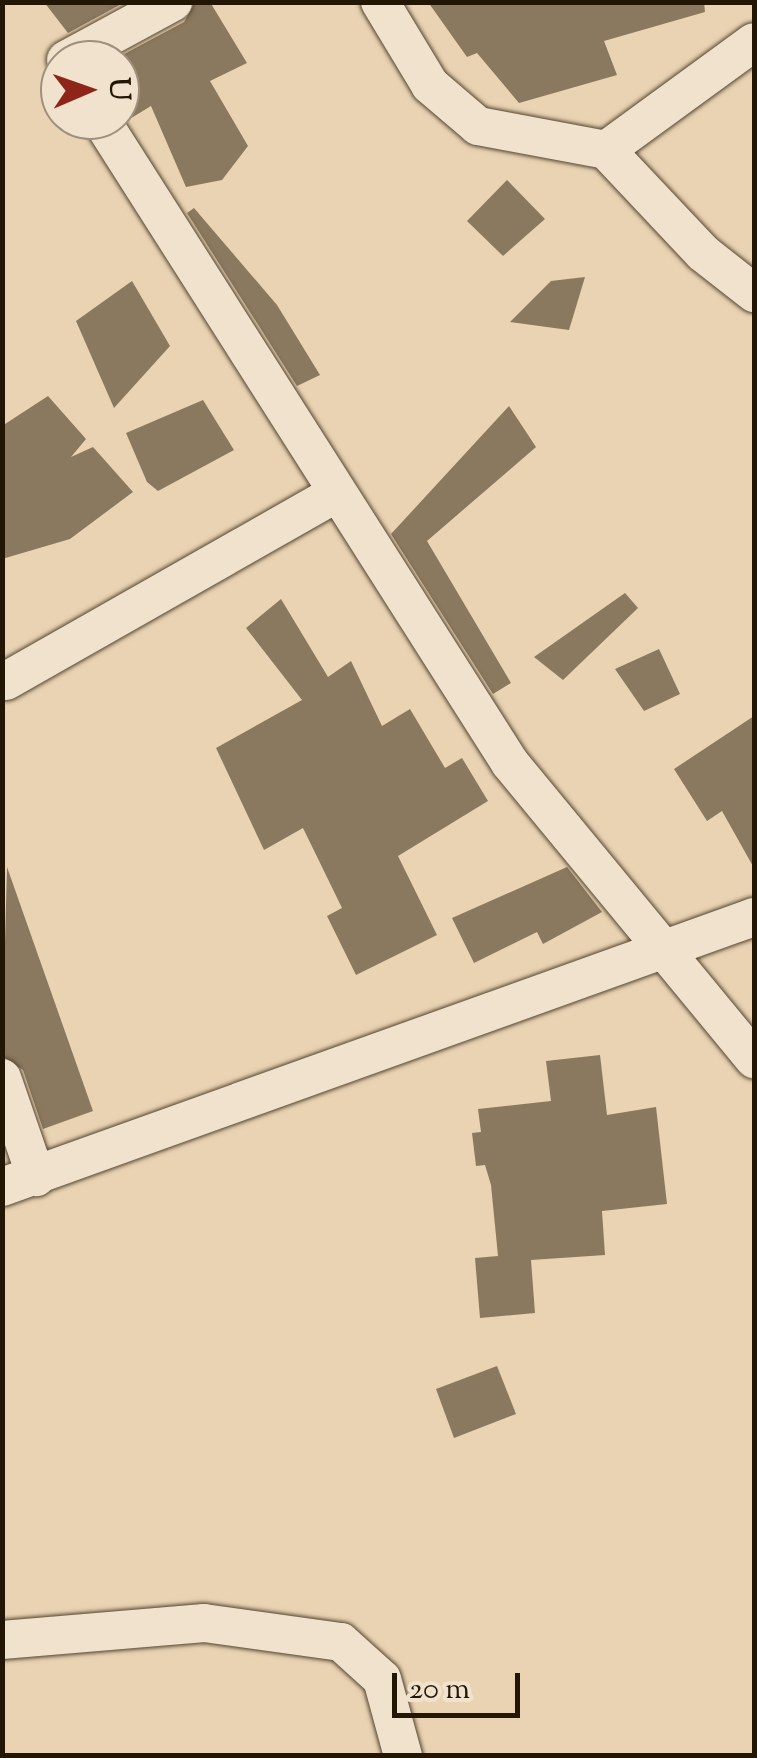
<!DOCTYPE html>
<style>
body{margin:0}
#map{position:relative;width:757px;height:1758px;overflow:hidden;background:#e9d3b3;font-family:"Sorts Mill Goudy",serif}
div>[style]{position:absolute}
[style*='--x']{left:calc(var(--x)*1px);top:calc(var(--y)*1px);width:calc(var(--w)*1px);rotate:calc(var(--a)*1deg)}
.building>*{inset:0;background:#8a785f}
.roads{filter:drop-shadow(0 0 2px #544530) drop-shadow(0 0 2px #544530)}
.street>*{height:38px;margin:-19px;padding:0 19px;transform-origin:19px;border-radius:19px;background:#f1e2ce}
span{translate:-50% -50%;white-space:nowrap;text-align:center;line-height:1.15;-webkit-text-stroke:8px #f1e2ce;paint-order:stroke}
.frame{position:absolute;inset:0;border:5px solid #231604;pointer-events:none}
.north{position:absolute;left:40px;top:40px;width:100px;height:100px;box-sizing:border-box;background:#f1e2ce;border:2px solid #9f907d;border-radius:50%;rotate:88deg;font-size:28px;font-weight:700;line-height:40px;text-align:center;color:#231604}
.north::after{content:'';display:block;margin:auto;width:35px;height:45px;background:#8f2418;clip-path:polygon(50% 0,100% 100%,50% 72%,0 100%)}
.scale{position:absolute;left:392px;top:1673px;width:128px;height:45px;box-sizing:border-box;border:5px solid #231604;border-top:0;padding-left:12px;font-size:30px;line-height:35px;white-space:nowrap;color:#231604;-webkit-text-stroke:8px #f1e2ce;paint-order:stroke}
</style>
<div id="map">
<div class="building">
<i style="clip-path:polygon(44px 2px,125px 2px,68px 33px)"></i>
<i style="clip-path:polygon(195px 2px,210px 2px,247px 63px,210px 81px,248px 146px,222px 180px,186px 187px,151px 106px,128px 120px,120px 108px,120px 60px,113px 60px,184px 22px)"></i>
<i style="clip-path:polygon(428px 2px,704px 2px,705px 12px,604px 41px,617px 75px,519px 103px,477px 53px,467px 57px)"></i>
<i style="clip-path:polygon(507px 180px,545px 219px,503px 256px,467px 221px)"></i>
<i style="clip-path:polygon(194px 208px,277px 305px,320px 375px,297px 386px,187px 213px)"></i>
<i style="clip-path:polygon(585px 277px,569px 330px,510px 322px,551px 281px)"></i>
<i style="clip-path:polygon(132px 281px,170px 346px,114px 408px,76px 321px)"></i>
<i style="clip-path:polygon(48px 396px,86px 439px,71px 457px,93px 447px,133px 492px,70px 539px,2px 559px,2px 426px)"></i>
<i style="clip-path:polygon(203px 400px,234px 450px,158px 491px,147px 482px,126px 433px)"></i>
<i style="clip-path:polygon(509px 406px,536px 447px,427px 541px,511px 683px,493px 694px,391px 534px)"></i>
<i style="clip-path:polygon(625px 593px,638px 608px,563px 680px,534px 657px)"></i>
<i style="clip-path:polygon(281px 599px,328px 677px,351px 661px,382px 726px,410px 709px,445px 768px,462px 758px,488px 801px,398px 856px,437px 935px,356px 975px,327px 916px,342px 908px,303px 828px,264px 850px,216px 748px,302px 700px,246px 628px)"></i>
<i style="clip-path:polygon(659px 649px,680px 694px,644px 711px,615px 669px)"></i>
<i style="clip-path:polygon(754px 716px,754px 868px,722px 811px,707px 821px,674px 769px)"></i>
<i style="clip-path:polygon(7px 867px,93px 1111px,43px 1129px,23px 1070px,2px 1056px)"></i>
<i style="clip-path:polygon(567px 867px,602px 912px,543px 944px,537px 932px,474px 963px,452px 918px)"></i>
<i style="clip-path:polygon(600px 1055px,607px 1115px,656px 1107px,667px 1204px,602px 1211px,605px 1255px,531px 1260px,535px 1313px,480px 1318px,475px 1258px,498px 1256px,491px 1185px,485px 1165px,476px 1166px,472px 1133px,481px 1132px,478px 1109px,551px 1101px,546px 1061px)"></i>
<i style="clip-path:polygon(497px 1366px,516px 1414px,454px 1438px,436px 1389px)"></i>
</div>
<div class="roads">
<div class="street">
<i style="--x:380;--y:2;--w:97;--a:58.9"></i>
<i style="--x:430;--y:85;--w:63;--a:40.5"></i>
<i style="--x:478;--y:126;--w:130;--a:10.6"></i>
<i style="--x:606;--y:150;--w:141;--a:46.7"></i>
<i style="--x:703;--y:253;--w:65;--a:38.1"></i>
<i style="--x:66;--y:60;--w:122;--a:-28.5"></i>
<i style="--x:101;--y:120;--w:762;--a:57.54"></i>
<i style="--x:510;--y:763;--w:384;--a:50.5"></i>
<i style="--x:606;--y:150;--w:183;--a:-36.1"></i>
<i style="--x:6;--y:681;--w:378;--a:-29.6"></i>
<i style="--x:2;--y:1078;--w:105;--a:71"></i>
<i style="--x:2;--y:1187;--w:799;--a:-19.75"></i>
<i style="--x:2;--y:1640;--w:203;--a:-4.8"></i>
<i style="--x:204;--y:1623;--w:138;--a:7.9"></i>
<i style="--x:341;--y:1642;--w:55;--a:42.1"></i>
<i style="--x:382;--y:1679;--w:80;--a:74.7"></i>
</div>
</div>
<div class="frame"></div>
<div class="north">U</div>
<div class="scale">20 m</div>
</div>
